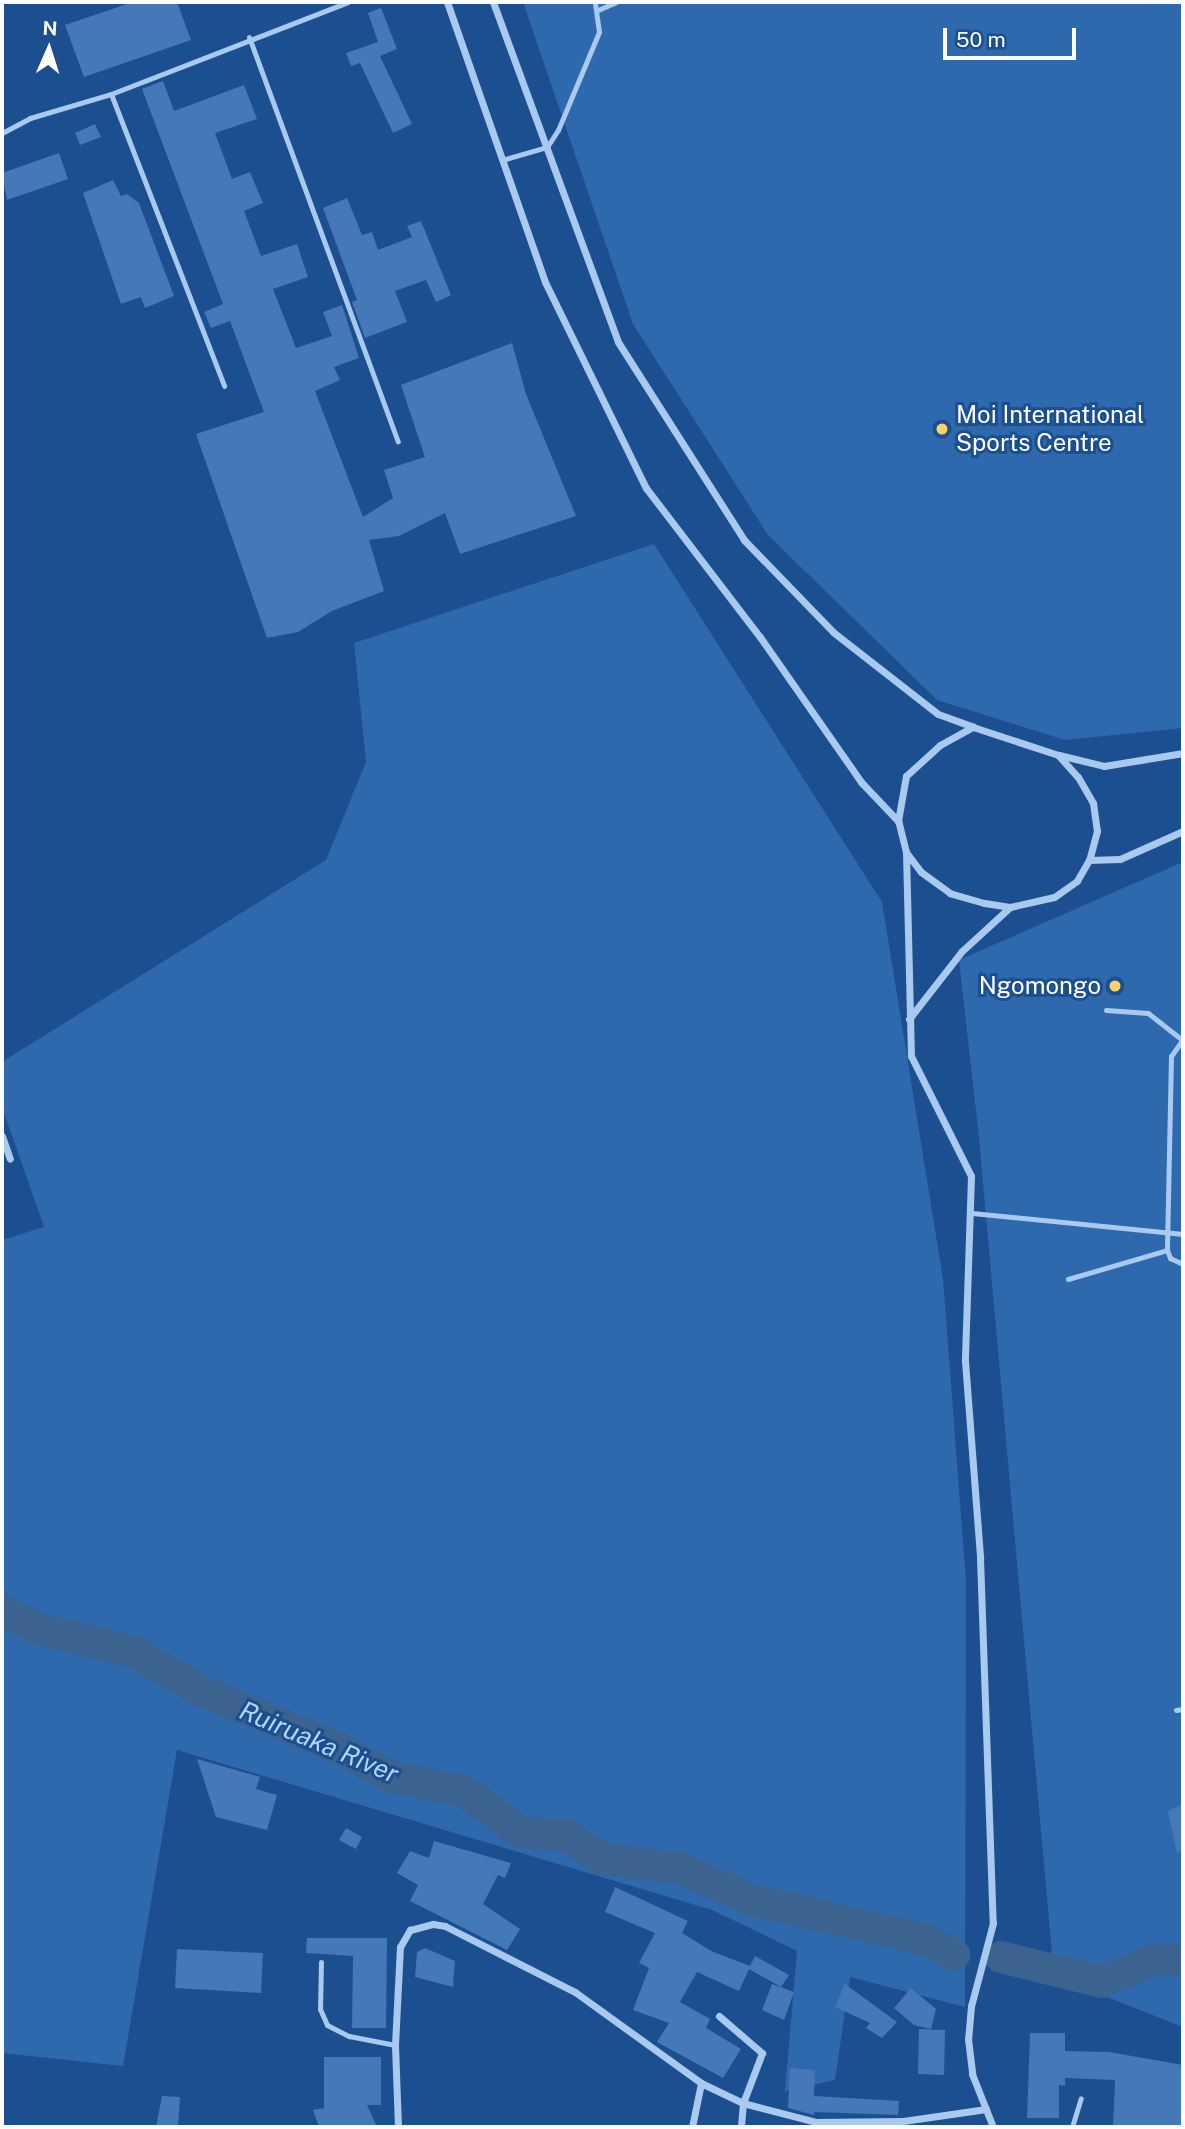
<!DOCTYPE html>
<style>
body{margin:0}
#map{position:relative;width:1185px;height:2129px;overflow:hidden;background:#1b4f8f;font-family:"Public Sans",sans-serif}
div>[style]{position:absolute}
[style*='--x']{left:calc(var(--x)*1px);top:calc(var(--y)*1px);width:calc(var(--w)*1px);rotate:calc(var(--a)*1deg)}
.green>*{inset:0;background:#2e69ad}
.river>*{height:32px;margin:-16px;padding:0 16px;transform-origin:16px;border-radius:16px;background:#3c6290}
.building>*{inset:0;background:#4478b7}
.lane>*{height:5px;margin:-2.5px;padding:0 2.5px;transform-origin:2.5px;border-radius:2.5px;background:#a9c9ee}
.street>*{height:7px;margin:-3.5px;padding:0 3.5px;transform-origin:3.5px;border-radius:3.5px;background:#a9c9ee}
.dots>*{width:19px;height:19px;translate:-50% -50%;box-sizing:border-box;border:4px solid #1b4f8f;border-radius:50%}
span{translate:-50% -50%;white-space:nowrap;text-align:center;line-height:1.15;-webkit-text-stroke:6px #1b4f8f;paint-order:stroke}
.poi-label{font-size:24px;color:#fff}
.left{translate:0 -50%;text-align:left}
.right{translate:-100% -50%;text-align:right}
.water-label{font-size:26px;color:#b5d3f5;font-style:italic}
.frame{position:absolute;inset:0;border:4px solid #fff;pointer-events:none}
.north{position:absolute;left:14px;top:14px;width:70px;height:70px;-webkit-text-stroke:5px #1b4f8f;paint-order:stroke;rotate:3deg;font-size:19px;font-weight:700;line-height:28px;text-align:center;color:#fff}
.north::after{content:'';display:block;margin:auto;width:24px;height:32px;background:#fff;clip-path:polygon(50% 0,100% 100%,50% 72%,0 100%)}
.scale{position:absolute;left:943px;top:28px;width:133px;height:32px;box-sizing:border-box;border:4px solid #fff;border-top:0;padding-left:9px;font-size:21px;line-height:24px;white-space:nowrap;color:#fff;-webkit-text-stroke:5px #1b4f8f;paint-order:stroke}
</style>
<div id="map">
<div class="green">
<i style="clip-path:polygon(523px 2px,1183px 2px,1183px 728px,1065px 740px,937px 700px,768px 535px,633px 324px)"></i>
<i style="clip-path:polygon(654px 544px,882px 902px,943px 1279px,966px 1581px,965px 2007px,850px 1977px,835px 2080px,785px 2091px,797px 1951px,712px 1910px,177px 1750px,123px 2066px,2px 2053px,2px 1240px,44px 1227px,2px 1107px,2px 1062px,326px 860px,366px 762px,354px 643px)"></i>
<i style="clip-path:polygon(1183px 862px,1183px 2027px,1054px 1976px,979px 1138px,959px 960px)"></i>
</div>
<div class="river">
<i style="--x:2;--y:1611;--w:43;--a:26"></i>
<i style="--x:41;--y:1630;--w:96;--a:13.3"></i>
<i style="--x:134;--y:1652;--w:78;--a:30.2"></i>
<i style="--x:201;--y:1691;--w:146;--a:22.5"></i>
<i style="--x:336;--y:1747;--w:63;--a:28.6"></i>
<i style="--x:391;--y:1777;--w:74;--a:10.9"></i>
<i style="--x:464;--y:1791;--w:69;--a:36.2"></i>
<i style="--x:520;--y:1832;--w:46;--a:3.7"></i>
<i style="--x:566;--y:1835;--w:42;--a:34.4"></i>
<i style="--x:601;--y:1859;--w:82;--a:7"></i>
<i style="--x:682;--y:1869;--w:76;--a:24.2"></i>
<i style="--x:751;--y:1900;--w:180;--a:12.9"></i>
<i style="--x:926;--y:1940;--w:32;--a:28"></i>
<i style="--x:1001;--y:1957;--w:104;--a:13.9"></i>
<i style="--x:1102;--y:1982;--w:59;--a:-23.1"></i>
<i style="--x:1156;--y:1959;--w:27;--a:4"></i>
</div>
<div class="building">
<i style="clip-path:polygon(133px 2px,177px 2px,191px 40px,84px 77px,65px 25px)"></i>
<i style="clip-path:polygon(381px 8px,397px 49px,380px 56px,412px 124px,393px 133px,360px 63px,351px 66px,346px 53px,378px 42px,368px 13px)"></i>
<i style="clip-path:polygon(163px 81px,174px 111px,244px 85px,257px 119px,215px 133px,232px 179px,250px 172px,263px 203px,244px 211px,261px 256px,297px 244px,308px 277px,273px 289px,296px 348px,332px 336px,323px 312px,342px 305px,359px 358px,334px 367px,340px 380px,315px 391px,363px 517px,393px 498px,384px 470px,425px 457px,401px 385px,512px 343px,526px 394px,576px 516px,460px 554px,445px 513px,399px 536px,369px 540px,384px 591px,332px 611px,298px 632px,267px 638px,196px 434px,264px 412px,230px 321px,211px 328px,204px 312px,223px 304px,142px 89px)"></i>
<i style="clip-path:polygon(95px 124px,101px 137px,80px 145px,75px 133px)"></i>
<i style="clip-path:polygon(59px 153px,68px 179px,7px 200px,2px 173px)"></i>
<i style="clip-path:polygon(113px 180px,121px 196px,127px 194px,139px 203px,174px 296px,145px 308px,141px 297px,121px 304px,83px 193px)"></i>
<i style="clip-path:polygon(347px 198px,362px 235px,372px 232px,378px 250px,412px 237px,407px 226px,421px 221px,451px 295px,436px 302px,426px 280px,395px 291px,407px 322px,365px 338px,352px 302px,357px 300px,323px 208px)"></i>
<i style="clip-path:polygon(197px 1759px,260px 1777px,256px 1789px,277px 1795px,267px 1830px,216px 1817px)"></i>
<i style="clip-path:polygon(1183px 1804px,1183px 1852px,1177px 1853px,1168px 1811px)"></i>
<i style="clip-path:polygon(346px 1828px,362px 1837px,356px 1849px,339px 1840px)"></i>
<i style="clip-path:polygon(434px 1841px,511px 1863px,505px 1878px,498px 1875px,483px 1904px,520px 1929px,507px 1950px,410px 1901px,418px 1885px,397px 1873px,410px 1851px,429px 1858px)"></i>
<i style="clip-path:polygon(615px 1887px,688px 1921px,682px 1933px,711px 1951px,750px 1966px,755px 1956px,789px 1975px,781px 1987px,749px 1969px,739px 1991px,697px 1972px,680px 2002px,710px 2019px,706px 2028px,741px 2049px,723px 2078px,657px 2042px,669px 2023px,633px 2010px,649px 1968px,639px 1963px,655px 1933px,605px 1912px)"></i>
<i style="clip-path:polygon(307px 1938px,387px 1938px,386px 2028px,352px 2028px,353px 1956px,306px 1953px)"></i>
<i style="clip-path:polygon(425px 1948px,455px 1961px,453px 1987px,415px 1977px,417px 1952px)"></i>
<i style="clip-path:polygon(177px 1949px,263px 1953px,261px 1993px,175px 1988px)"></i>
<i style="clip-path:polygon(772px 1984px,794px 1992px,784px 2020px,762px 2010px)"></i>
<i style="clip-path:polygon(845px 1984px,897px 2022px,882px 2038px,866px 2028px,870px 2023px,835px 2007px)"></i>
<i style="clip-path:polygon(911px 1988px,936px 2009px,931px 2029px,914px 2025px,894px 2008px)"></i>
<i style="clip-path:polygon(919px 2029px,945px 2030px,944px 2075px,918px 2074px)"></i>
<i style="clip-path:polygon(1030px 2033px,1065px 2033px,1065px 2051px,1109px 2052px,1183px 2065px,1183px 2127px,1113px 2127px,1115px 2080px,1065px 2078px,1065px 2086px,1059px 2085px,1059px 2118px,1027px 2118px)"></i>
<i style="clip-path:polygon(324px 2057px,381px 2057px,381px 2105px,367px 2105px,377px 2127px,319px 2127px,313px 2110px,324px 2108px)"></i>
<i style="clip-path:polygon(790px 2068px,815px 2070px,814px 2096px,899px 2101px,898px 2115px,815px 2112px,814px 2115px,788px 2108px)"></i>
<i style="clip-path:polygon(162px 2096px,180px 2097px,178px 2127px,156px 2127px)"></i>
</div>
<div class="lane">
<i style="--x:598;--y:10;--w:20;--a:-24"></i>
<i style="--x:249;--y:37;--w:431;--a:69.8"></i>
<i style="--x:111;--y:94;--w:313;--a:68.8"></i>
<i style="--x:2;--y:133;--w:32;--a:-28"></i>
<i style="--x:30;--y:118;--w:84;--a:-16.5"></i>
<i style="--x:111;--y:94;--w:254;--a:-21.2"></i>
<i style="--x:502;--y:160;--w:47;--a:-16.1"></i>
<i style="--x:547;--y:147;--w:20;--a:-57"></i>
<i style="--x:558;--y:130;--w:106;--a:-67.3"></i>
<i style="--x:599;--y:32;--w:30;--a:-98"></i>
<i style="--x:1106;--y:1010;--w:42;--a:4.1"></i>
<i style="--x:1148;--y:1013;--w:42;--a:38.2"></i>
<i style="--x:1183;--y:1039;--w:21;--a:125"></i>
<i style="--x:1171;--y:1056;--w:194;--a:91.2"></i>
<i style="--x:1167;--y:1250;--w:9;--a:69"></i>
<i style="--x:1170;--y:1258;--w:14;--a:25"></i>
<i style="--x:972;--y:1213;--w:212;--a:5.7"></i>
<i style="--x:1068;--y:1279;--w:103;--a:-16.3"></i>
<i style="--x:1176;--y:1710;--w:7;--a:-8"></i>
<i style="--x:321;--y:1962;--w:47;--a:91.2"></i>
<i style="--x:320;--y:2009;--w:17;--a:66"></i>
<i style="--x:327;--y:2025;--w:25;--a:27"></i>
<i style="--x:349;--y:2036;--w:47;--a:11.1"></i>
<i style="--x:1072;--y:2127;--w:30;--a:-73"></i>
</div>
<div class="street">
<i style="--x:447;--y:2;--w:297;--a:70.7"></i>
<i style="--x:545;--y:282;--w:229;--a:63.9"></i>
<i style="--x:646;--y:488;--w:188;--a:52.6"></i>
<i style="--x:760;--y:637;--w:177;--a:55.1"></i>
<i style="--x:861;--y:782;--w:54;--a:46.5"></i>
<i style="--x:493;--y:2;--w:362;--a:69.8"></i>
<i style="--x:618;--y:342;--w:235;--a:57.5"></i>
<i style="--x:744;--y:540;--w:128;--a:45.9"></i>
<i style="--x:833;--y:632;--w:133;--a:38"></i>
<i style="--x:938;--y:714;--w:37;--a:20"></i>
<i style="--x:973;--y:727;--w:89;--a:18.2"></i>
<i style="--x:1058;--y:755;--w:30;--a:48"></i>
<i style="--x:1078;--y:777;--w:30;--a:60"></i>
<i style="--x:1093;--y:803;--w:28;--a:82"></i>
<i style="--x:1097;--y:831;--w:30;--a:105"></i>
<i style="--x:1089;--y:860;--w:24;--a:120"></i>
<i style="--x:1077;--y:881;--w:28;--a:145"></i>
<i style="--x:1054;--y:897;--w:45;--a:167.2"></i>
<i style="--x:1010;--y:907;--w:26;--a:-171"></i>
<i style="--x:984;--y:903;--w:35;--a:-164"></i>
<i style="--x:950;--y:893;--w:36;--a:-144"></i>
<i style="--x:921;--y:872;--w:25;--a:-127"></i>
<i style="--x:906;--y:852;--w:32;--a:-104"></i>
<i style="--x:898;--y:821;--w:46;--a:-79.9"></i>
<i style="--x:906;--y:776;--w:46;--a:-42.4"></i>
<i style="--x:940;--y:745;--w:38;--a:-29"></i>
<i style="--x:1059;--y:755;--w:46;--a:13.7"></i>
<i style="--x:1104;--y:766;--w:80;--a:-9.3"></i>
<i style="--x:906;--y:852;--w:204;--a:88.6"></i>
<i style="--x:911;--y:1056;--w:134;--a:63.4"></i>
<i style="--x:971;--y:1176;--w:185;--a:91.9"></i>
<i style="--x:965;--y:1361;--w:198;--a:85.6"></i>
<i style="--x:980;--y:1558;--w:365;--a:88"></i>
<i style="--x:993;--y:1923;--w:86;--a:104.8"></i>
<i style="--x:971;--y:2006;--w:33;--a:95"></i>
<i style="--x:968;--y:2039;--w:35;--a:83"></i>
<i style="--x:972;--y:2074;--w:57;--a:68.4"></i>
<i style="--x:1089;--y:860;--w:31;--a:-2"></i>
<i style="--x:1120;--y:859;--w:69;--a:-24"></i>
<i style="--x:909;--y:1019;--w:86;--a:-52.1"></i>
<i style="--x:962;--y:951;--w:65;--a:-42.5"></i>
<i style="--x:2;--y:1136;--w:24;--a:71"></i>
<i style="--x:719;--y:2016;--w:57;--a:40.7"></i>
<i style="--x:762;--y:2053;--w:53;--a:110.8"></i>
<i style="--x:743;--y:2103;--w:24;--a:95"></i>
<i style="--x:398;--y:2127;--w:82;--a:-92.1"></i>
<i style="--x:395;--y:2045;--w:98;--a:-87.1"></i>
<i style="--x:400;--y:1947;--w:20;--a:-60"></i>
<i style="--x:410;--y:1930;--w:24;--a:-15"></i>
<i style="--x:433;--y:1924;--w:12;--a:9"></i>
<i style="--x:445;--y:1926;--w:146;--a:26.9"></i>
<i style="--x:575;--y:1992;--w:155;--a:35.8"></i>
<i style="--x:701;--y:2083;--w:47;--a:25.5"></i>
<i style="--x:743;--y:2103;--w:75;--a:14.6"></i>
<i style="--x:816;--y:2122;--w:87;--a:-0.7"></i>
<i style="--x:903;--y:2121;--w:84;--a:-8.2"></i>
<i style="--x:692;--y:2127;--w:45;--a:-78.4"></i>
</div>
<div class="dots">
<i style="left:942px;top:429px;background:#ffd166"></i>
<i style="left:1115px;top:986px;background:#ffd166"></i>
</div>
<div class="poi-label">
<span class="left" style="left:956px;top:429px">Moi International<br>Sports Centre</span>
<span class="right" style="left:1101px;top:986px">Ngomongo</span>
</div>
<div class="water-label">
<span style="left:319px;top:1742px;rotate:23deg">Ruiruaka River</span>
</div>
<div class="frame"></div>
<div class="north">N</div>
<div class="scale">50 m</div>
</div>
